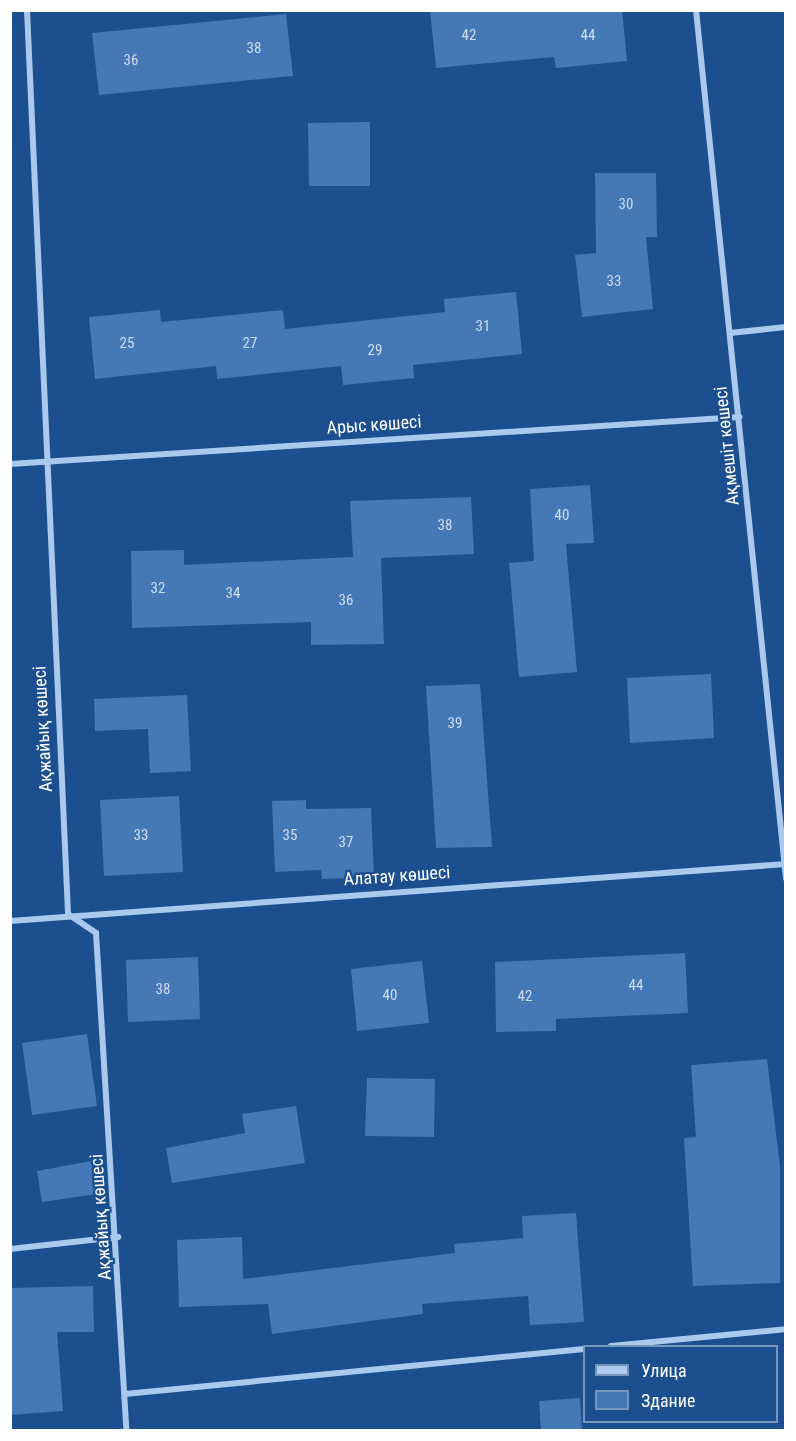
<!DOCTYPE html>
<meta charset="utf-8">
<style>
body{margin:0}
#map{position:relative;width:796px;height:1441px;overflow:hidden;background:#1b4f8f;font-family:"Roboto Condensed",sans-serif}
div>[style]{position:absolute}
[style*='--x']{left:calc(var(--x)*1px);top:calc(var(--y)*1px);width:calc(var(--w)*1px);rotate:calc(var(--a)*1deg)}
.building>*{inset:0;background:#4478b7}
.street>*{height:6px;margin:-3px;padding:0 3px;transform-origin:3px;border-radius:3px;background:#a9c9ee}
span{translate:-50% -50%;white-space:nowrap;text-align:center;line-height:1.15;-webkit-text-stroke:4.5px #1b4f8f;paint-order:stroke}
.number-label{font-size:15px;color:#d0dded}
.number-label span{-webkit-text-stroke-width:0}
.street-label{font-size:18px;color:#fff}
.frame{position:absolute;inset:0;border:12px solid #fff;pointer-events:none}
.legend{position:absolute;left:583px;top:1345px;width:195px;height:78px;box-sizing:border-box;background:#1b4f8f;border:2px solid #7695bc;margin:0;padding:8px 10px;list-style:none;font-size:18px;color:#fff}
.legend li{display:flex;align-items:center;gap:12px;height:30px}
.legend b{width:30px;border:2px solid #7695bc}
</style>
<div id="map">
<div class="building">
<i style="clip-path:polygon(430px 10px,622px 10px,627px 61px,556px 68px,554px 57px,436px 68px)"></i>
<i style="clip-path:polygon(286px 14px,293px 76px,99px 95px,92px 33px)"></i>
<i style="clip-path:polygon(370px 122px,370px 186px,309px 186px,308px 123px)"></i>
<i style="clip-path:polygon(595px 173px,656px 173px,657px 237px,646px 237px,653px 309px,582px 317px,575px 255px,596px 253px)"></i>
<i style="clip-path:polygon(516px 292px,522px 354px,413px 365px,414px 378px,343px 385px,341px 366px,217px 379px,216px 366px,95px 379px,89px 317px,160px 310px,161px 322px,283px 310px,285px 329px,445px 312px,444px 299px)"></i>
<i style="clip-path:polygon(590px 485px,594px 543px,566px 544px,577px 672px,519px 677px,509px 563px,534px 561px,530px 489px)"></i>
<i style="clip-path:polygon(471px 497px,474px 554px,381px 558px,384px 644px,311px 645px,311px 622px,132px 628px,131px 551px,184px 550px,184px 565px,353px 557px,350px 501px)"></i>
<i style="clip-path:polygon(711px 674px,714px 738px,630px 743px,627px 678px)"></i>
<i style="clip-path:polygon(480px 684px,492px 847px,436px 848px,426px 686px)"></i>
<i style="clip-path:polygon(187px 695px,191px 771px,150px 773px,148px 729px,95px 731px,94px 699px)"></i>
<i style="clip-path:polygon(179px 796px,183px 872px,104px 876px,100px 800px)"></i>
<i style="clip-path:polygon(306px 800px,306px 809px,371px 808px,374px 877px,322px 879px,321px 870px,275px 872px,272px 801px)"></i>
<i style="clip-path:polygon(685px 953px,688px 1013px,556px 1019px,556px 1031px,496px 1032px,495px 962px)"></i>
<i style="clip-path:polygon(198px 957px,200px 1019px,128px 1022px,126px 960px)"></i>
<i style="clip-path:polygon(422px 961px,429px 1023px,357px 1031px,351px 969px)"></i>
<i style="clip-path:polygon(87px 1034px,97px 1106px,32px 1115px,22px 1043px)"></i>
<i style="clip-path:polygon(767px 1059px,780px 1166px,780px 1283px,693px 1286px,684px 1138px,696px 1137px,691px 1065px)"></i>
<i style="clip-path:polygon(367px 1078px,435px 1079px,434px 1137px,365px 1136px)"></i>
<i style="clip-path:polygon(296px 1106px,305px 1163px,172px 1183px,166px 1148px,245px 1133px,242px 1114px)"></i>
<i style="clip-path:polygon(91px 1161px,97px 1194px,42px 1202px,37px 1171px)"></i>
<i style="clip-path:polygon(576px 1213px,584px 1322px,530px 1325px,528px 1296px,422px 1304px,423px 1314px,272px 1334px,268px 1304px,179px 1307px,177px 1240px,242px 1237px,243px 1279px,455px 1253px,454px 1244px,523px 1238px,522px 1216px)"></i>
<i style="clip-path:polygon(93px 1286px,94px 1332px,57px 1332px,63px 1411px,10px 1415px,10px 1288px)"></i>
<i style="clip-path:polygon(580px 1398px,582px 1431px,541px 1431px,539px 1401px)"></i>
</div>
<div class="street">
<i style="--x:27;--y:10;--w:905;--a:87.4"></i>
<i style="--x:68;--y:914;--w:34;--a:34"></i>
<i style="--x:96;--y:933;--w:498;--a:86.5"></i>
<i style="--x:696;--y:10;--w:873;--a:84.08"></i>
<i style="--x:730;--y:333;--w:56;--a:-6.1"></i>
<i style="--x:10;--y:464;--w:731;--a:-3.69"></i>
<i style="--x:10;--y:921;--w:778;--a:-4.2"></i>
<i style="--x:10;--y:1249;--w:109;--a:-6.3"></i>
<i style="--x:611;--y:1346;--w:176;--a:-5.5"></i>
<i style="--x:125;--y:1394;--w:461;--a:-5.6"></i>
</div>
<div class="number-label">
<span style="left:469px;top:36px">42</span>
<span style="left:588px;top:36px">44</span>
<span style="left:254px;top:49px">38</span>
<span style="left:131px;top:61px">36</span>
<span style="left:626px;top:205px">30</span>
<span style="left:614px;top:282px">33</span>
<span style="left:483px;top:327px">31</span>
<span style="left:127px;top:344px">25</span>
<span style="left:250px;top:344px">27</span>
<span style="left:375px;top:351px">29</span>
<span style="left:562px;top:516px">40</span>
<span style="left:445px;top:526px">38</span>
<span style="left:158px;top:589px">32</span>
<span style="left:233px;top:594px">34</span>
<span style="left:346px;top:601px">36</span>
<span style="left:455px;top:724px">39</span>
<span style="left:141px;top:836px">33</span>
<span style="left:290px;top:836px">35</span>
<span style="left:346px;top:843px">37</span>
<span style="left:636px;top:986px">44</span>
<span style="left:163px;top:990px">38</span>
<span style="left:390px;top:996px">40</span>
<span style="left:525px;top:997px">42</span>
</div>
<div class="street-label">
<span style="left:374px;top:425px;rotate:-4deg">Арыс көшесі</span>
<span style="left:727px;top:446px;rotate:-96deg">Ақмешіт көшесі</span>
<span style="left:43px;top:729px;rotate:-93deg">Ақжайық көшесі</span>
<span style="left:397px;top:876px;rotate:-4deg">Алатау көшесі</span>
<span style="left:101px;top:1217px;rotate:-94deg">Ақжайық көшесі</span>
</div>
<div class="frame"></div>
<ul class="legend">
<li><b style="height:8px;background:#a9c9ee"></b>Улица</li>
<li><b style="height:16px;background:#4478b7"></b>Здание</li>
</ul>
</div>
